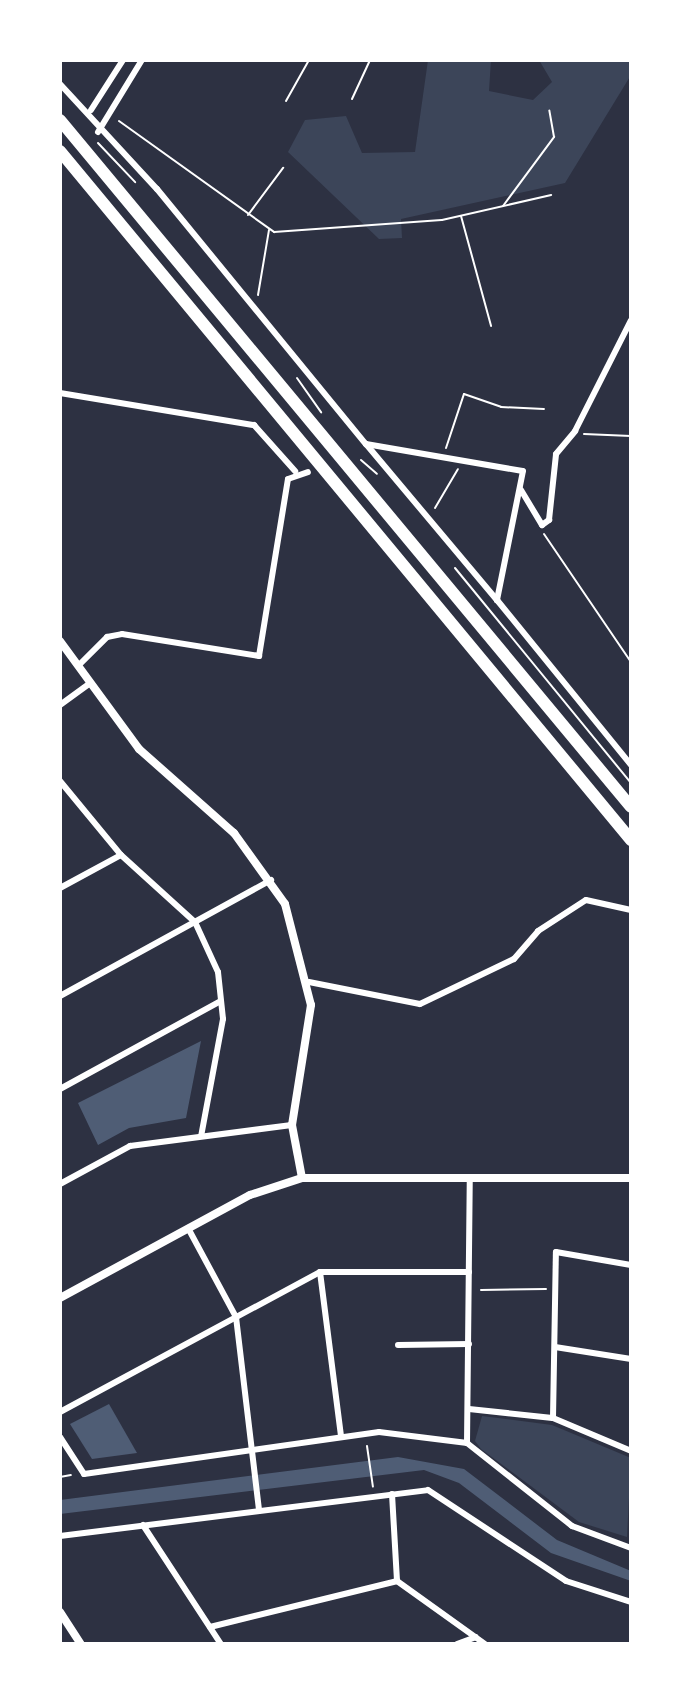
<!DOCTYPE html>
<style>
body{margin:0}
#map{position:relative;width:691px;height:1704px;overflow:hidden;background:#2d3142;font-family:Jost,sans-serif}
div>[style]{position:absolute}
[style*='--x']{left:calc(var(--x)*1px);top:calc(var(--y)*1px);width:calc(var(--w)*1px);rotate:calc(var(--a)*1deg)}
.green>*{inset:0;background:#3c4559}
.water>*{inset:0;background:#4f5d75}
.path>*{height:2px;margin:-1px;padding:0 1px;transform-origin:1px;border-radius:1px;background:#fff}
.minor>*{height:6px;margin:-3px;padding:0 3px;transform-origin:3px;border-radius:3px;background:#fff}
.tertiary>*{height:8px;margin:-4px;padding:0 4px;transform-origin:4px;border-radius:4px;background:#fff}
.motorway>*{height:12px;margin:-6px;padding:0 6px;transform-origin:6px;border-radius:6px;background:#fff}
span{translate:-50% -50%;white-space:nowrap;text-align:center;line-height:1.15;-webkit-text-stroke:6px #fff;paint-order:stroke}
.frame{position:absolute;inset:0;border:62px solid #fff;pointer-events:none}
</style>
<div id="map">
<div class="green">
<i style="clip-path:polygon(428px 60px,491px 60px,489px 91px,533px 100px,552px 82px,539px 60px,631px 60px,631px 75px,565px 183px,401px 219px,402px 238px,379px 239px,288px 152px,305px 120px,346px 116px,362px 153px,415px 152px)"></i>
<i style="clip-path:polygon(482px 1416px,552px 1425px,631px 1458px,627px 1537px,579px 1522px,481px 1449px,475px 1441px)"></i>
</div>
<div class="water">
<i style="clip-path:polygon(201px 1041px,186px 1118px,129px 1128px,98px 1145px,78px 1103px)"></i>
<i style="clip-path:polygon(109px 1404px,137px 1453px,92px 1459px,70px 1424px)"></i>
<i style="clip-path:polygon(398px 1457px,464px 1469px,557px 1540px,631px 1571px,631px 1581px,551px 1553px,459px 1483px,424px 1470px,60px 1514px,60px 1500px)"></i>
</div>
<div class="path">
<i style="--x:352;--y:99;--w:43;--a:-65.2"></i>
<i style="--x:286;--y:101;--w:47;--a:-60.7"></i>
<i style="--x:119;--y:121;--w:191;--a:35.6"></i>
<i style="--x:274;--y:232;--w:168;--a:-4.1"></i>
<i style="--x:442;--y:220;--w:112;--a:-12.9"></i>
<i style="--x:98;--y:143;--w:54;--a:46.5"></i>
<i style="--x:503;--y:206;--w:86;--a:-53.5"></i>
<i style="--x:554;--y:137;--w:27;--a:-100"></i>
<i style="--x:248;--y:215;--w:59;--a:-53.3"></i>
<i style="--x:461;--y:216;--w:114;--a:74.7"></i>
<i style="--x:258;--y:295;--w:66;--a:-80.4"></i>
<i style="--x:297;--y:378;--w:42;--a:54.8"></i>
<i style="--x:584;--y:434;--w:47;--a:2.4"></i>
<i style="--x:446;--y:448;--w:57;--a:-71.6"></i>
<i style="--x:464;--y:394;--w:39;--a:19"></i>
<i style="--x:501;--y:407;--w:43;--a:2.7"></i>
<i style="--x:361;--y:460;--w:21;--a:41"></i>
<i style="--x:435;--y:508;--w:45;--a:-59.5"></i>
<i style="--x:544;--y:534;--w:155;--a:55.8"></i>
<i style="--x:455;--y:568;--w:278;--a:50.7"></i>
<i style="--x:481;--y:1290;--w:65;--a:-0.9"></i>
<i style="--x:367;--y:1446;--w:41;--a:81.7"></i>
<i style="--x:60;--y:1477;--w:11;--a:-10"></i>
</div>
<div class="minor">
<i style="--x:60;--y:84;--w:143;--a:47.3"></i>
<i style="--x:157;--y:189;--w:330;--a:50.7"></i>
<i style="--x:366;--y:444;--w:159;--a:9.8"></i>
<i style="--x:523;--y:471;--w:132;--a:101.4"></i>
<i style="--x:497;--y:600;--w:213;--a:50.9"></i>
<i style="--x:91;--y:110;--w:59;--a:-57.4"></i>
<i style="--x:98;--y:132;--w:84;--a:-58.6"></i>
<i style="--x:60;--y:393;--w:197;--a:9.4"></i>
<i style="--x:254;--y:425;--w:62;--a:48.3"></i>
<i style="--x:366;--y:444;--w:204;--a:50"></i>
<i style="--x:521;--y:490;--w:41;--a:59"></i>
<i style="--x:542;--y:525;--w:9;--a:-36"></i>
<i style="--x:549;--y:520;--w:66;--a:-83.9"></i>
<i style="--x:556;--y:454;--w:30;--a:-50"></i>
<i style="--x:575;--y:431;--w:124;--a:-63.2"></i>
<i style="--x:78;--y:666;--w:41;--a:-45"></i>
<i style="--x:107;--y:637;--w:15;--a:-11"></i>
<i style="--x:122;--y:634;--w:139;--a:9.1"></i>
<i style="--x:259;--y:656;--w:179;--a:-80.7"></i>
<i style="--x:288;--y:479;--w:21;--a:-19"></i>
<i style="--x:60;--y:705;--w:37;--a:-36"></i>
<i style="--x:60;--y:781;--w:96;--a:50.5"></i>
<i style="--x:121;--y:855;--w:100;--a:42.2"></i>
<i style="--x:195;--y:922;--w:55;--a:65.3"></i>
<i style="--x:218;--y:972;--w:47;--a:83.9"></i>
<i style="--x:223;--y:1019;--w:119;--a:100.6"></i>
<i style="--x:60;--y:888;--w:69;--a:-28.4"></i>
<i style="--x:309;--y:982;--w:113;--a:11.2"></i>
<i style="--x:420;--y:1004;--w:104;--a:-25.6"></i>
<i style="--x:514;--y:959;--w:37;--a:-49"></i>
<i style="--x:538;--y:931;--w:57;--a:-32.9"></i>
<i style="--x:586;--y:900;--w:46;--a:12.5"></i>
<i style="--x:60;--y:996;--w:241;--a:-28.8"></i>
<i style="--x:60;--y:1089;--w:183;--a:-28.7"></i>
<i style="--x:60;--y:1184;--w:80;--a:-28.5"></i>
<i style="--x:130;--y:1146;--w:163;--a:-7.4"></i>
<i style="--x:188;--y:1228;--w:101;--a:61.7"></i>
<i style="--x:236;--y:1317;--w:195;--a:83.2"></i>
<i style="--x:320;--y:1272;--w:165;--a:82.7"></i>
<i style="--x:398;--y:1345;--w:71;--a:-0.8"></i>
<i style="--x:555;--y:1347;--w:77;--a:9"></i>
<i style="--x:469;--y:1409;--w:84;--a:6.1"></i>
<i style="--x:553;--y:1418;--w:85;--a:22.9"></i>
<i style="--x:60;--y:1412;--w:295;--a:-28.3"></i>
<i style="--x:320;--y:1272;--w:149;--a:0"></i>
<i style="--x:553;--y:1418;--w:166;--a:-89"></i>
<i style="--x:556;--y:1252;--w:76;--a:9.8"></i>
<i style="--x:60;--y:1437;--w:44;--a:57"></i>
<i style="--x:84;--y:1474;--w:298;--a:-8.1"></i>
<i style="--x:379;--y:1432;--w:89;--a:7.1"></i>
<i style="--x:467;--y:1443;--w:134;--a:38.3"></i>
<i style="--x:572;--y:1526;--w:63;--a:20.4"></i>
<i style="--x:467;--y:1443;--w:266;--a:-89.4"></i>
<i style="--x:392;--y:1494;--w:87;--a:86.7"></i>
<i style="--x:397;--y:1581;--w:108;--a:35.6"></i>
<i style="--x:143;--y:1525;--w:142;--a:56.8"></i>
<i style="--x:60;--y:1536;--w:371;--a:-7.1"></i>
<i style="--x:428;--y:1490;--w:165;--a:33.4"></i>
<i style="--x:566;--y:1581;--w:68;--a:17.9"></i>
<i style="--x:210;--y:1627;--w:193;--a:-13.8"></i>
<i style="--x:457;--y:1644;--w:20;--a:-20"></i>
</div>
<div class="tertiary">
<i style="--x:60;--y:641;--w:134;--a:53.8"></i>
<i style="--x:139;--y:749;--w:127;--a:41.5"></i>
<i style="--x:234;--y:833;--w:87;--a:54.3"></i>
<i style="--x:285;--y:904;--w:104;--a:75.6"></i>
<i style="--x:311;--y:1005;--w:121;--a:99"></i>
<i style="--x:292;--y:1125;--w:54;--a:79.3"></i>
<i style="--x:60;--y:1298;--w:216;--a:-28.5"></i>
<i style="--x:250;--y:1195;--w:55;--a:-18.1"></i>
<i style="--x:302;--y:1178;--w:329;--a:0"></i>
<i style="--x:60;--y:1612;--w:38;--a:57"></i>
</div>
<div class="motorway">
<i style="--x:60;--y:120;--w:893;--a:50.27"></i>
<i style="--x:60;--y:151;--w:895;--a:50.35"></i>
</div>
<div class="frame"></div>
</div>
